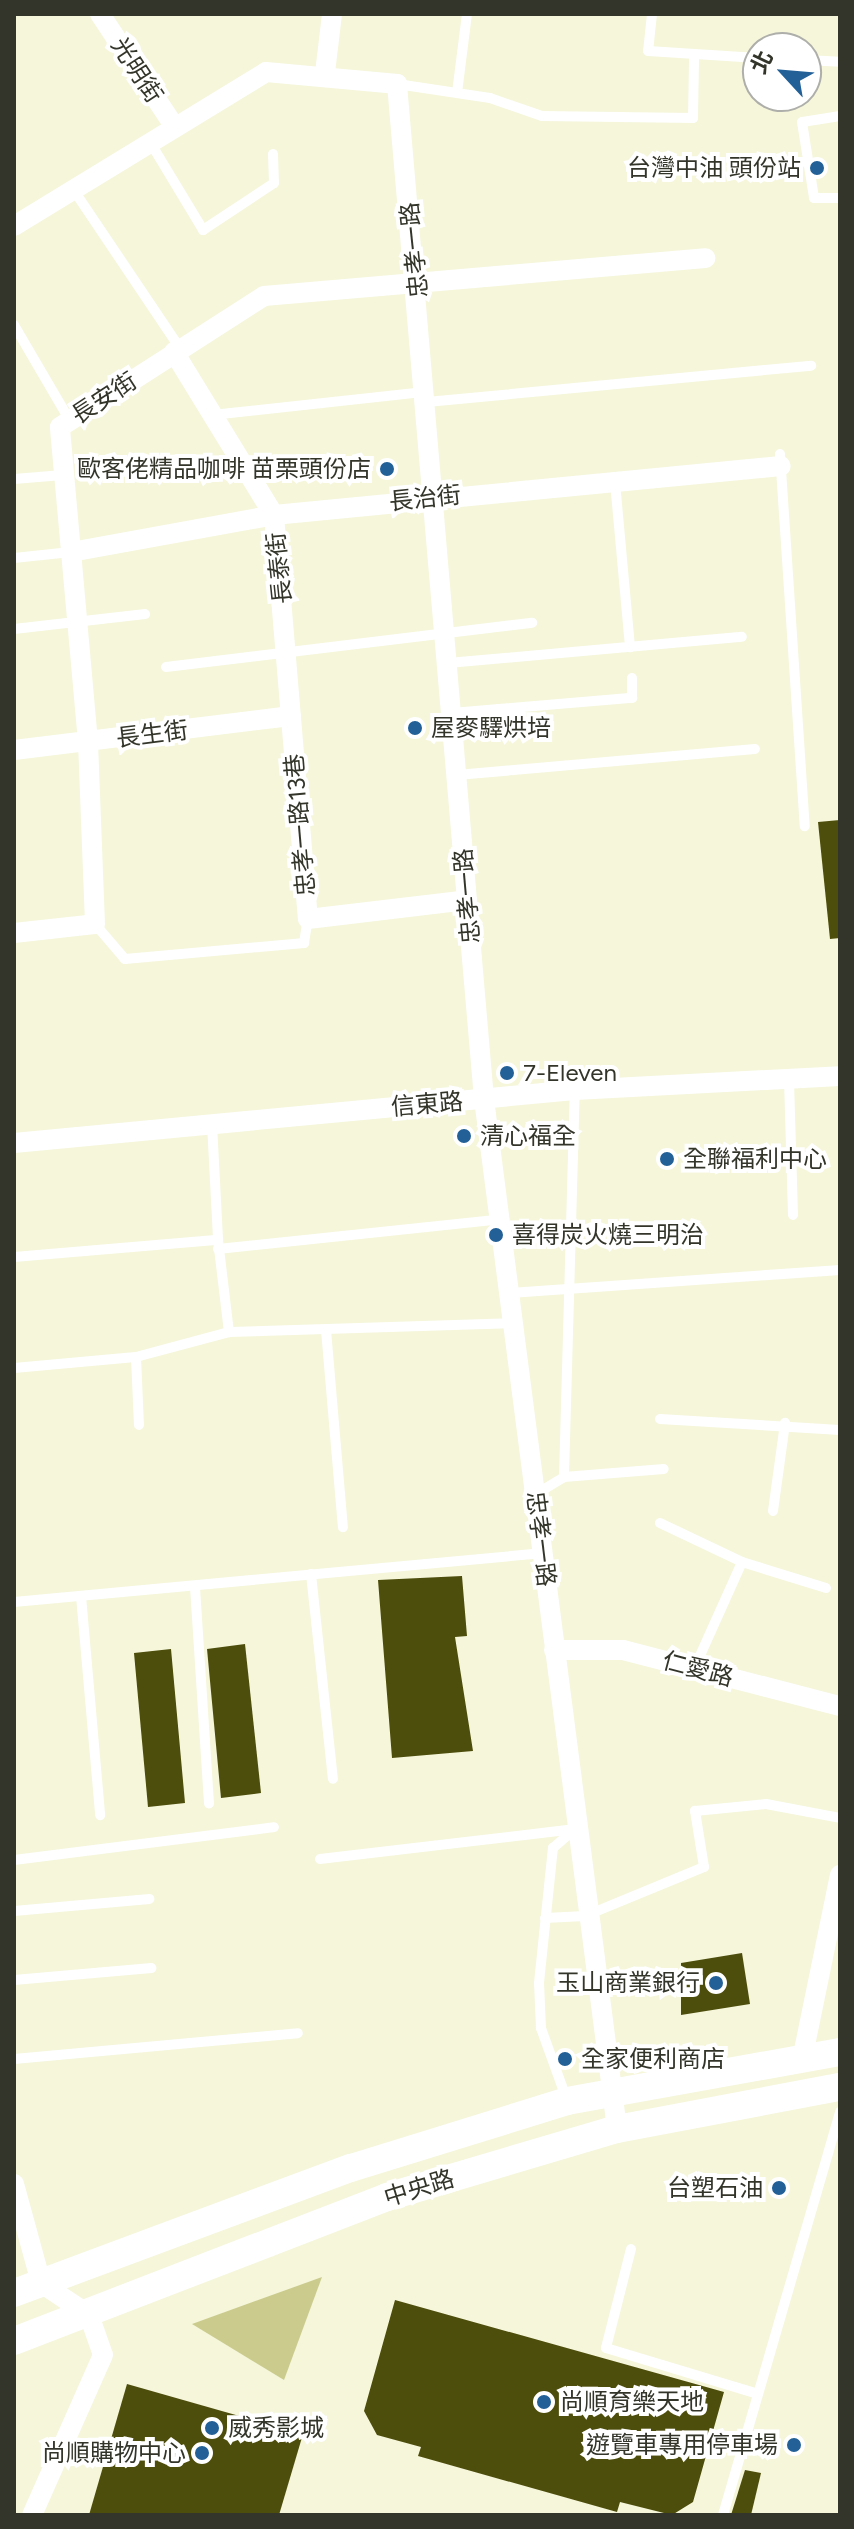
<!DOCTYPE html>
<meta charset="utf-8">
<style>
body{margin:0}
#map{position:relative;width:854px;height:2529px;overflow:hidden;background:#f5f6da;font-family:Figtree,"Noto Sans TC",sans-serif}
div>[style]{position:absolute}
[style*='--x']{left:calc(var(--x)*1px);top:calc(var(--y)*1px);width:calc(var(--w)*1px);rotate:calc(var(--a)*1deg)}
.green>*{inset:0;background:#cacb8d}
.building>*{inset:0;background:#4d4d0c}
.lane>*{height:10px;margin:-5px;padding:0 5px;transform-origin:5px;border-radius:5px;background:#fff}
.street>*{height:20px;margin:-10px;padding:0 10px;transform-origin:10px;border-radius:10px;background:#fff}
.secondary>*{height:28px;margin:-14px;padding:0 14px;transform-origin:14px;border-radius:14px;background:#fff}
.dots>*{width:22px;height:22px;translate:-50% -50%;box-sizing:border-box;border:4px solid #fff;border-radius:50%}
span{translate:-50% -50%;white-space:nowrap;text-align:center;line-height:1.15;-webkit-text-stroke:8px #fff;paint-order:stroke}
.street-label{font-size:24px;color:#34352a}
.poi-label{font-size:24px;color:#34352a}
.right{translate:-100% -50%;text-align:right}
.left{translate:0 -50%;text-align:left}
.frame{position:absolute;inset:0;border:16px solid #34352a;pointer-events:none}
.north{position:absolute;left:742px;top:32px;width:80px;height:80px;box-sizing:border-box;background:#fff;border:2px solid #aeaeaa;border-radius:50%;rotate:296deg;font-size:22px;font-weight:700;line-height:32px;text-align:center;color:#34352a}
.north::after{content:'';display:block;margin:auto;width:28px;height:36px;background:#226097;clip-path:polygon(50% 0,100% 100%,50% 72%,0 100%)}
</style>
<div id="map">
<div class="green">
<i style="clip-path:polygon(322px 2277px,284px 2380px,192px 2324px)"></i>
</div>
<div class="building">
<i style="clip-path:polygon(840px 820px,840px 938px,830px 939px,818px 822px)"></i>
<i style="clip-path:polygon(462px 1576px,467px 1636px,455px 1637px,473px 1751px,392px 1758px,378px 1580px)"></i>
<i style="clip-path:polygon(245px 1644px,261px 1793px,221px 1798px,207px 1649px)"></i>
<i style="clip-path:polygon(171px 1649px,185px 1803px,148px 1807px,134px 1653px)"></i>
<i style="clip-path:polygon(742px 1953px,750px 2004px,681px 2015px,681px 1963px)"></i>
<i style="clip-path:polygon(395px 2300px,724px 2392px,693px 2502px,672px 2515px,620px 2502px,617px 2512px,418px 2456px,421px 2447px,377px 2435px,364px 2411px)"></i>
<i style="clip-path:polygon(127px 2384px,303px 2434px,279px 2515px,89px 2515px)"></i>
<i style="clip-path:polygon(745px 2470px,761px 2473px,751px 2515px,731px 2515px)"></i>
</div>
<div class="lane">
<i style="--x:652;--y:14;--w:37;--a:96"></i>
<i style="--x:648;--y:51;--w:110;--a:3.6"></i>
<i style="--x:806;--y:60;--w:34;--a:3"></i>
<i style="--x:397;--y:84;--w:94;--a:8.6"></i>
<i style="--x:490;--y:98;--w:55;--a:19.1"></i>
<i style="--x:542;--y:116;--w:151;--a:0.8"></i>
<i style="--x:693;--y:118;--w:59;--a:-89"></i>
<i style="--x:457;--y:93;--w:80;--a:-82.8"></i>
<i style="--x:840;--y:116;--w:38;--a:171"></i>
<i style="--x:802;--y:122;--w:77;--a:81"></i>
<i style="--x:814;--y:198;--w:26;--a:0"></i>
<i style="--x:150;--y:142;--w:103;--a:58.9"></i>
<i style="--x:203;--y:230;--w:85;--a:-33.5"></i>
<i style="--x:274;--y:183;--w:29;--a:-92"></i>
<i style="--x:73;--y:189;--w:192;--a:56.1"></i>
<i style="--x:14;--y:325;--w:111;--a:59.7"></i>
<i style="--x:427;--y:402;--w:386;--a:-5.4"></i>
<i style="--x:212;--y:415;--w:214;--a:-6.2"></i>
<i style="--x:780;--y:454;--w:373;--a:86.2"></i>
<i style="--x:14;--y:479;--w:49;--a:-4.7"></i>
<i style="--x:615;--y:482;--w:166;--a:84.8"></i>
<i style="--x:14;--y:558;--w:57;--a:-6"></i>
<i style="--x:14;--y:629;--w:132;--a:-6.5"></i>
<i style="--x:448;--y:663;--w:295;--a:-5.1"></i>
<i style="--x:166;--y:667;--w:369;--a:-6.9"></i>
<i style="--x:452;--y:713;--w:181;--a:-4.8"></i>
<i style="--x:632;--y:698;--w:20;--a:-90"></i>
<i style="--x:457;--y:775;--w:299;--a:-5"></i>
<i style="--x:95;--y:924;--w:46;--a:49.4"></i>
<i style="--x:125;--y:959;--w:180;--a:-5.1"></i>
<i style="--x:304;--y:943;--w:24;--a:-81"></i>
<i style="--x:789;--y:1080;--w:135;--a:88.3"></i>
<i style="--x:212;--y:1124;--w:116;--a:87"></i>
<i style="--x:218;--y:1249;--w:286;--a:-6"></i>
<i style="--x:14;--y:1257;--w:205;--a:-4.8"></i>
<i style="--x:218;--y:1240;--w:93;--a:83.2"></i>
<i style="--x:510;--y:1293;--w:331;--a:-4"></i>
<i style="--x:326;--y:1330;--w:198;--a:85.1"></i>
<i style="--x:136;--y:1357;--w:68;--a:87.5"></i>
<i style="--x:14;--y:1368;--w:122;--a:-5.2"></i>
<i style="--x:136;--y:1357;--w:96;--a:-15"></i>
<i style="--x:229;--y:1332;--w:281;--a:-1.8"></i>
<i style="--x:660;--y:1419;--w:180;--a:3.5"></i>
<i style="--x:564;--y:1477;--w:100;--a:-4.6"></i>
<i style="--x:536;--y:1494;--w:33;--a:-31"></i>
<i style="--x:564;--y:1477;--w:387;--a:-88.4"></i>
<i style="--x:773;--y:1511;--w:89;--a:-82.2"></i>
<i style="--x:660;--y:1523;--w:91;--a:25.4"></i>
<i style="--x:742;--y:1562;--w:88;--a:17.2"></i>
<i style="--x:311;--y:1574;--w:206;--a:83.9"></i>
<i style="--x:195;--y:1587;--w:217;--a:86.3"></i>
<i style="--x:81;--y:1596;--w:220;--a:85"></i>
<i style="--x:14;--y:1602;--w:532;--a:-5.28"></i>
<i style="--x:694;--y:1669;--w:117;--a:-65.8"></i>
<i style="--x:320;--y:1859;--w:257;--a:-6.7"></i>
<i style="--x:14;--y:1860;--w:262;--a:-7.2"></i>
<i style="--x:14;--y:1911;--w:136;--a:-5.1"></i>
<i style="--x:545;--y:1918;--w:40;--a:-2.9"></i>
<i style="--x:585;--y:1916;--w:129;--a:-22.4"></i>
<i style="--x:704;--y:1867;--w:57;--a:-99.1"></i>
<i style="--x:695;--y:1811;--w:71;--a:-5.6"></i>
<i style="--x:766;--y:1804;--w:75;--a:10.7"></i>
<i style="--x:14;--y:1980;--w:138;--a:-5"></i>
<i style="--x:14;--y:2059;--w:285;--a:-5.2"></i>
<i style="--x:567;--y:2100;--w:77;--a:-109.9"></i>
<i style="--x:541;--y:2028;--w:45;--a:-92.5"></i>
<i style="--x:539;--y:1983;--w:136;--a:-84.1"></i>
<i style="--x:553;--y:1848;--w:29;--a:-41"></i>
<i style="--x:631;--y:2249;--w:102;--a:104.2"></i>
<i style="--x:606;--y:2348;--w:156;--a:16.8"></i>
<i style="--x:723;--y:2515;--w:420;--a:-73.8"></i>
</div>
<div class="street">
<i style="--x:100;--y:14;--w:134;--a:56.5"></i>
<i style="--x:325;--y:73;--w:59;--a:-83.2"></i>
<i style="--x:14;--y:226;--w:295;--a:-31.4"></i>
<i style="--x:266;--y:72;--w:132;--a:5.2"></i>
<i style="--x:397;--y:84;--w:1019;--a:85.1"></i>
<i style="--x:484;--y:1099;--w:1039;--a:82.64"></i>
<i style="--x:174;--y:352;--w:191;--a:58.5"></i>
<i style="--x:274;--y:515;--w:405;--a:85.2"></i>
<i style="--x:308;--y:919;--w:160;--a:-6.8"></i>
<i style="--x:71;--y:552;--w:206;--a:-10.3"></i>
<i style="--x:274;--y:515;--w:509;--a:-5.52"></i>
<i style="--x:14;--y:750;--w:279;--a:-7"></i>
<i style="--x:14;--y:933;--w:81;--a:-6.3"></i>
<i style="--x:95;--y:924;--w:182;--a:-92.2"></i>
<i style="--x:88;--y:742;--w:316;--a:-95.1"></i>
<i style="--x:60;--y:427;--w:242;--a:-32.7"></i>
<i style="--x:264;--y:296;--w:443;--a:-4.9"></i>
<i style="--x:14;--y:1143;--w:563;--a:-5.4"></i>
<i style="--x:575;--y:1090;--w:265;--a:-3"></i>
<i style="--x:554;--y:1650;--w:69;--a:0"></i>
<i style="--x:623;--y:1650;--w:224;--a:14.5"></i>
<i style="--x:803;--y:2055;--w:184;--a:-78.4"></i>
<i style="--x:14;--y:2184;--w:103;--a:74.7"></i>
<i style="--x:41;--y:2283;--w:58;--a:33.7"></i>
<i style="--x:89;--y:2315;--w:42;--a:70.7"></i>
<i style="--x:103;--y:2355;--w:175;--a:113.9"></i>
</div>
<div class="secondary">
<i style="--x:14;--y:2293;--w:359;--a:-20.4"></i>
<i style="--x:351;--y:2168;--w:226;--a:-17.2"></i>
<i style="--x:567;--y:2101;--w:277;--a:-10.2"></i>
<i style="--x:14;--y:2341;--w:400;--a:-21.1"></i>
<i style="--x:387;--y:2197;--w:240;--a:-16.5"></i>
<i style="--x:617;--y:2129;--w:227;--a:-10.7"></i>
</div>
<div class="dots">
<i style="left:817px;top:168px;background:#226097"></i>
<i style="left:387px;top:469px;background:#226097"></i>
<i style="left:415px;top:728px;background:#226097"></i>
<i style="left:507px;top:1073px;background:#226097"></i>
<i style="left:464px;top:1136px;background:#226097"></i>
<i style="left:667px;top:1159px;background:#226097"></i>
<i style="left:496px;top:1235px;background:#226097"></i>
<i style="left:716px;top:1983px;background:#226097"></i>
<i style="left:565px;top:2059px;background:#226097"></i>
<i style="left:779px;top:2188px;background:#226097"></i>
<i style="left:544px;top:2402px;background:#226097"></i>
<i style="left:212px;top:2428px;background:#226097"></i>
<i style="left:794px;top:2445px;background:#226097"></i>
<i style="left:202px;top:2453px;background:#226097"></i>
</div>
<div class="street-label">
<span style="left:137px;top:70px;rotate:57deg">光明街</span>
<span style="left:414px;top:250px;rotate:-96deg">忠孝一路</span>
<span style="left:104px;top:398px;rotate:-33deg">長安街</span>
<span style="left:425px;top:498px;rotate:-6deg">長治街</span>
<span style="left:279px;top:568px;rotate:-96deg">長泰街</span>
<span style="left:152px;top:734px;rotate:-7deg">長生街</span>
<span style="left:300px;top:825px;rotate:-95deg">忠孝一路13巷</span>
<span style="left:467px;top:896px;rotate:-95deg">忠孝一路</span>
<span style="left:427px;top:1104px;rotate:-5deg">信東路</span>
<span style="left:541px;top:1539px;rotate:83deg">忠孝一路</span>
<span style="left:698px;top:1669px;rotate:15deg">仁愛路</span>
<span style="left:419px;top:2188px;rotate:-17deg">中央路</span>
</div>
<div class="poi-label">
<span class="right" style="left:801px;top:168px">台灣中油 頭份站</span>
<span class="right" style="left:371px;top:469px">歐客佬精品咖啡 苗栗頭份店</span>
<span class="left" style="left:431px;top:728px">屋麥驛烘培</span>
<span class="left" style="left:523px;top:1073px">7-Eleven</span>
<span class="left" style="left:480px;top:1136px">清心福全</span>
<span class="left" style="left:683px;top:1159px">全聯福利中心</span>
<span class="left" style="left:512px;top:1235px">喜得炭火燒三明治</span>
<span class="right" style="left:700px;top:1983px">玉山商業銀行</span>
<span class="left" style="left:581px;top:2059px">全家便利商店</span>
<span class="right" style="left:763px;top:2188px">台塑石油</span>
<span class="left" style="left:560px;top:2402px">尚順育樂天地</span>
<span class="left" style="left:228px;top:2428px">威秀影城</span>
<span class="right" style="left:778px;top:2445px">遊覽車專用停車場</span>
<span class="right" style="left:186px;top:2453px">尚順購物中心</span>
</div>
<div class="frame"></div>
<div class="north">北</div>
</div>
